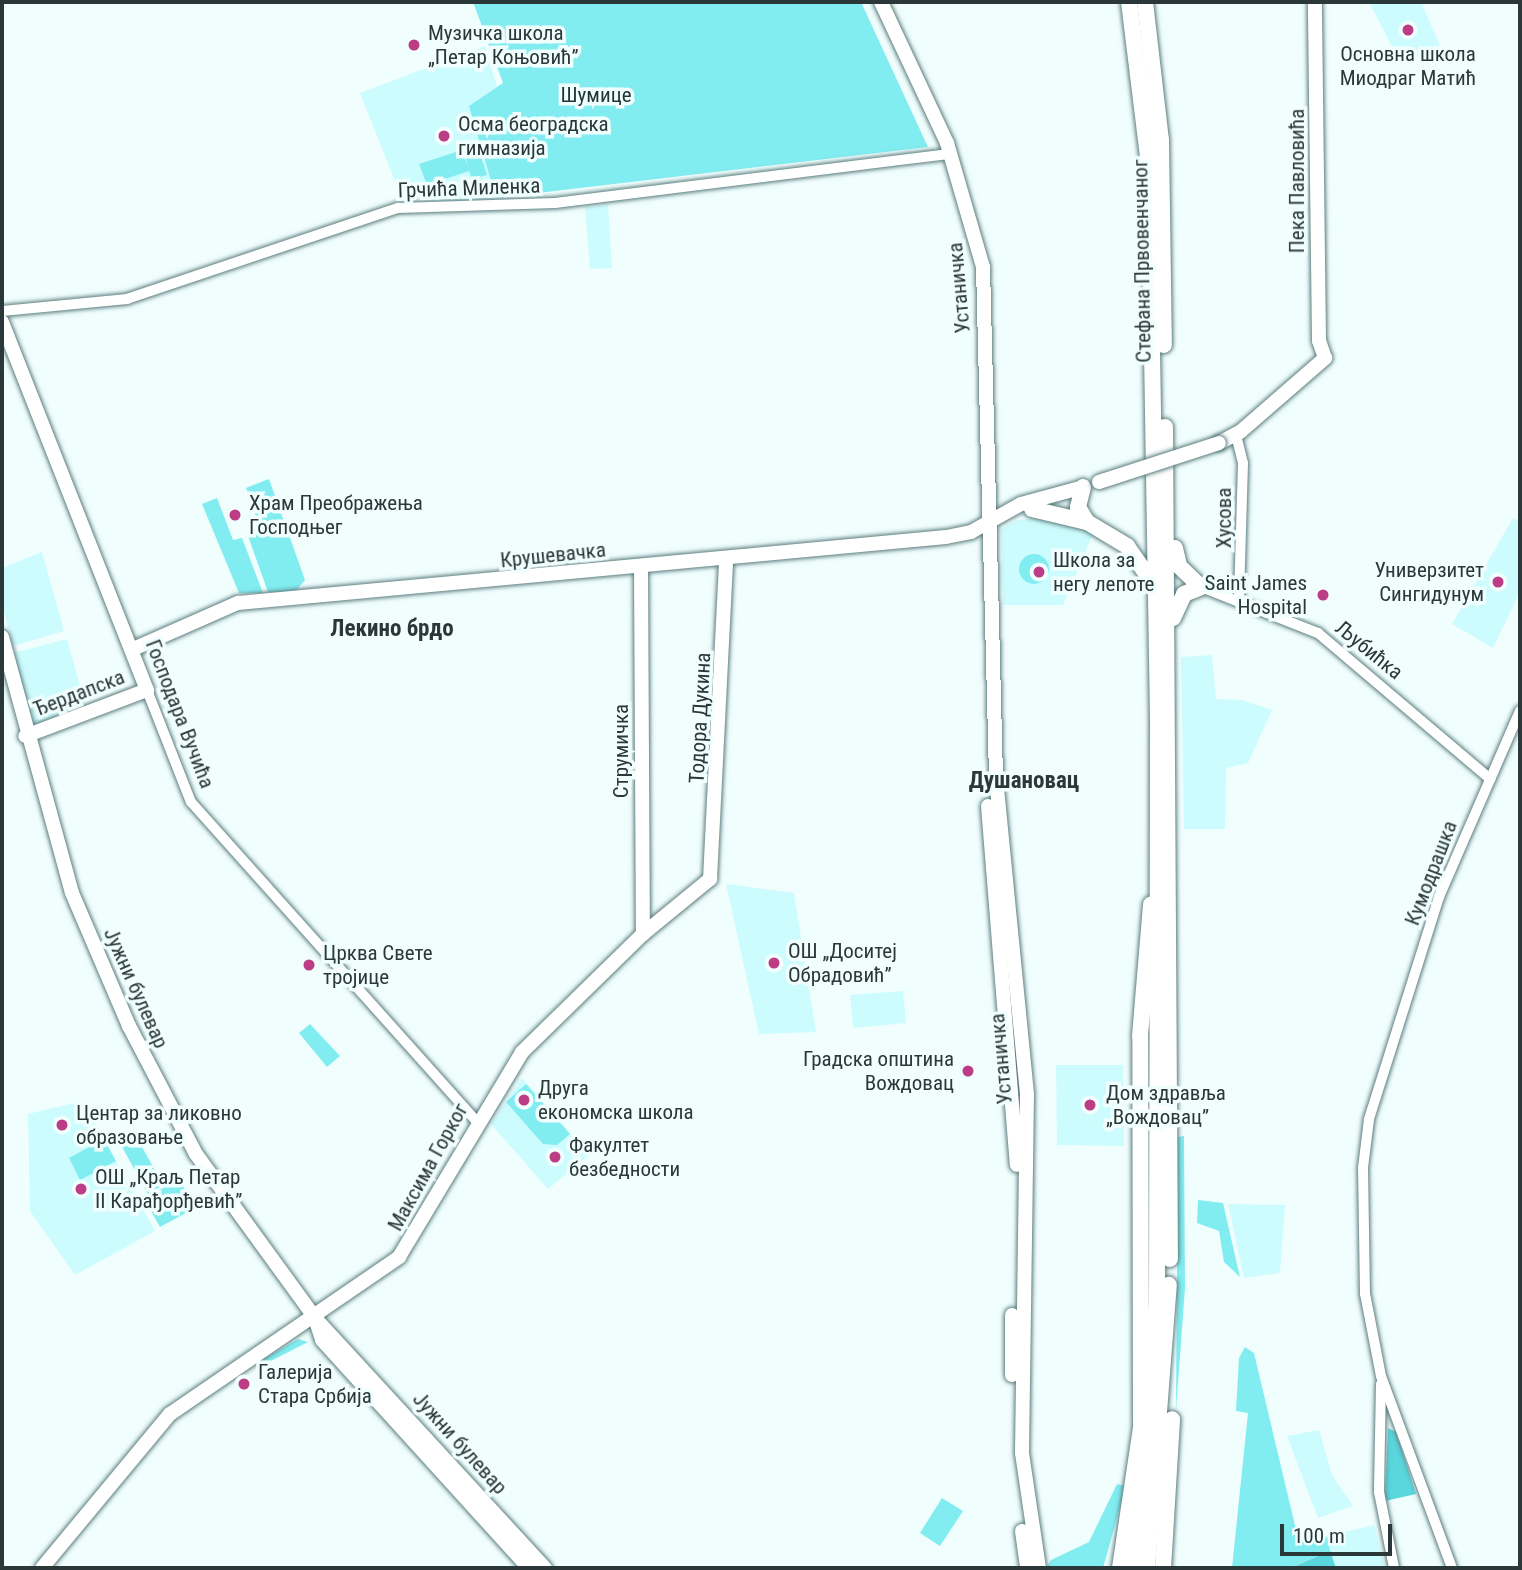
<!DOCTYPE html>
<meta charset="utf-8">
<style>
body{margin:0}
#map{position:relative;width:1522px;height:1570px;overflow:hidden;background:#f0fefe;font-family:"Roboto Condensed",sans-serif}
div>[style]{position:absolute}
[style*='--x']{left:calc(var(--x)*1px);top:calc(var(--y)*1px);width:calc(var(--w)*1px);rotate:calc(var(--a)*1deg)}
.built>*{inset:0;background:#cdfcfe}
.green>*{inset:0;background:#81edf1}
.round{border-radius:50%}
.forest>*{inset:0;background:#59d7dc}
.roads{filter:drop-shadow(0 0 2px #5c7d7e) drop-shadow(0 0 2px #5c7d7e)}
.minor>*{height:10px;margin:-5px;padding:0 5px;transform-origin:5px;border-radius:5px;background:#fff}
.major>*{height:14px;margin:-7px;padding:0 7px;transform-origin:7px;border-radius:7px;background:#fff}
.highway>*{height:16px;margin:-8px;padding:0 8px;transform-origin:8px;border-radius:8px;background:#fff}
.bridges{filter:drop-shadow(0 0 2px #5c7d7e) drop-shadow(0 0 2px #5c7d7e)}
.major-bridge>*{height:14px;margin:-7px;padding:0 7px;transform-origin:7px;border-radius:7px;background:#fff}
.dots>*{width:19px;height:19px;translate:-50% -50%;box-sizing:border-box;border:4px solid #f0fefe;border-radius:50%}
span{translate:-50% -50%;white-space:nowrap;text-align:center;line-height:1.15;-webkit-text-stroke:7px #f0fefe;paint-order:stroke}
.poi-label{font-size:21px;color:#2a3839}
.left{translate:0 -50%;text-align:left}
.right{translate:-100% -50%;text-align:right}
.park-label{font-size:21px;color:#1f3536}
.street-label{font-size:21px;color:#2a3839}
.neighbourhood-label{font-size:23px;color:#2a3839;font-weight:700}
.frame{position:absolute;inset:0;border:4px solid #2a3839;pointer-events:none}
.scale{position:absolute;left:1280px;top:1524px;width:112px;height:32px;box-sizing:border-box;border:4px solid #2a3839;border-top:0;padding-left:9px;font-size:21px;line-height:24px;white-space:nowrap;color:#2a3839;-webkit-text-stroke:5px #f0fefe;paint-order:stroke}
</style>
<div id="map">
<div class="built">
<i style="clip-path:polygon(1369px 2px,1421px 2px,1441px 48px,1401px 64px)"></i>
<i style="clip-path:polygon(485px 46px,524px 178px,449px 183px,401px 196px,360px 93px)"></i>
<i style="clip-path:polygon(452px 184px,475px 184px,500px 204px,429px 203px)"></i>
<i style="clip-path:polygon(608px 205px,612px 268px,590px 269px,585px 207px)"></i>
<i style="clip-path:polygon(1053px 517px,1093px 534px,1063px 605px,1003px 605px,1001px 529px,1017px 520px)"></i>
<i style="clip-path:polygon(1513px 518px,1520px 522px,1520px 592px,1493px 648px,1452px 624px)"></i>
<i style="clip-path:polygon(42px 552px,64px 631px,13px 646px,2px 604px,2px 568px)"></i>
<i style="clip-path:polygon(67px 639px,86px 708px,34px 725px,14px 653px)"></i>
<i style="clip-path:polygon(1212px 655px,1216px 699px,1242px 700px,1272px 710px,1248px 763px,1226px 768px,1225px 829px,1184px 829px,1181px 657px)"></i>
<i style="clip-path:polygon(726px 884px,794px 893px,816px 1032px,759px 1034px)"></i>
<i style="clip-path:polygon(903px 991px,906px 1023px,853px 1028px,850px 995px)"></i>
<i style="clip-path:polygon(1056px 1065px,1123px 1065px,1124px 1146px,1057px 1145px)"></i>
<i style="clip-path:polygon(522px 1078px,589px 1155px,548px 1189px,491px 1124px)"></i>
<i style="clip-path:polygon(82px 1101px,155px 1231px,75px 1275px,30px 1211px,28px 1114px)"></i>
<i style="clip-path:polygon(1228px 1204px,1285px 1205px,1280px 1273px,1244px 1278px)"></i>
<i style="clip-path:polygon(1319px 1430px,1332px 1475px,1353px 1506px,1318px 1518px,1287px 1436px)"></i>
<i style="clip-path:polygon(1374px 1525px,1385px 1568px,1333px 1568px,1323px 1537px)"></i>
</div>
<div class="green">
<i style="clip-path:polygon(473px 2px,861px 2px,928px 147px,496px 198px,469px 106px,503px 83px)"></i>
<i style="clip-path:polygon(477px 143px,487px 175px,472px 179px,469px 171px,427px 185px,419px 164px,462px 150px,468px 167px,463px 147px)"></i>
<i style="clip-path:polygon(269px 479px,305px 580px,295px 592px,268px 592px,248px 536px,261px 531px,246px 488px)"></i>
<i style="clip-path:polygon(217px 498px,233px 540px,242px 538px,263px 593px,239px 593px,202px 504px)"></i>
<i class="round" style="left:1019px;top:554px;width:30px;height:30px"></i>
<i style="clip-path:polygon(310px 1024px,340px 1056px,327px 1067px,299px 1033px)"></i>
<i style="clip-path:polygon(526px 1084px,570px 1134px,557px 1145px,543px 1144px,506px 1102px)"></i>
<i style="clip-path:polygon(136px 1136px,163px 1185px,148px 1194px,121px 1145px)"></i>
<i style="clip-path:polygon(1184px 1136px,1185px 1288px,1176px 1410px,1178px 1137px)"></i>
<i style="clip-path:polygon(104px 1139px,116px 1161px,80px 1180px,69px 1158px)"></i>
<i style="clip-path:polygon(179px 1179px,195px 1208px,160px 1227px,144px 1199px)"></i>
<i style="clip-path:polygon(1198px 1200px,1223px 1203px,1240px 1277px,1224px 1262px,1219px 1231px,1197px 1223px)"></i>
<i style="clip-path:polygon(298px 1339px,308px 1342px,259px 1367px,257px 1363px)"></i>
<i style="clip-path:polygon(1245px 1347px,1254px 1353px,1299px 1542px,1327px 1537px,1330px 1551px,1289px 1568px,1232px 1568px,1248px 1413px,1236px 1411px,1239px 1358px)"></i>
<i style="clip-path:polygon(1117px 1484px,1126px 1486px,1103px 1568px,1046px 1568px,1051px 1560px,1089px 1542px)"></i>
<i style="clip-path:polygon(942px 1498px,963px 1511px,940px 1546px,920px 1533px)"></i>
</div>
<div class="forest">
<i style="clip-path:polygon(1388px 1428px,1396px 1432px,1416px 1494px,1385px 1501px)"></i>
<i style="clip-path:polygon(1330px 1551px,1336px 1568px,1290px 1568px)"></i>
</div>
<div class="roads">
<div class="minor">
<i style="--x:2;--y:311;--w:126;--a:-5.5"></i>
<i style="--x:127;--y:299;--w:286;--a:-18.6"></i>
<i style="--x:398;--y:208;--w:157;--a:-1.8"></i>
<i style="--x:555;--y:203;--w:399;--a:-7.1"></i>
<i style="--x:1236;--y:435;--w:29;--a:76"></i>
<i style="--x:1243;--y:463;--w:138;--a:91.7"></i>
<i style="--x:1201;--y:587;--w:126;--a:21.5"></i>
<i style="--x:1318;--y:633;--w:226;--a:40.3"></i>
<i style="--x:147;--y:690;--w:120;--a:68.6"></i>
<i style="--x:191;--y:802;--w:428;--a:48.2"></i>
<i style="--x:1381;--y:1384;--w:108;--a:91.1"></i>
<i style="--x:1379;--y:1492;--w:77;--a:78.8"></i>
<i style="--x:1452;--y:1568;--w:205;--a:-110.3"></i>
<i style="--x:1381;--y:1376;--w:84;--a:-101"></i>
<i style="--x:1365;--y:1294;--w:126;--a:-90.9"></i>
<i style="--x:1363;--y:1168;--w:49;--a:-83"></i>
<i style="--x:1369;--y:1119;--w:233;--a:-72.5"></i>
<i style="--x:1439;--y:897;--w:203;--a:-66.5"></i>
</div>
<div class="major">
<i style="--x:881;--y:2;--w:156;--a:64.9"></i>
<i style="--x:947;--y:143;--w:129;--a:73.8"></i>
<i style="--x:983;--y:267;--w:511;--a:88.54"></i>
<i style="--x:996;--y:778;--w:318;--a:84.4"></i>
<i style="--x:1027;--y:1094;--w:359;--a:90.8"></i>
<i style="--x:1022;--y:1453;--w:116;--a:81.6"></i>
<i style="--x:2;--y:322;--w:396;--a:68.5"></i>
<i style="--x:147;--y:690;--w:130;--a:159.3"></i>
<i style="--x:1219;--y:443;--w:24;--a:-28"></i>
<i style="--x:1240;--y:432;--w:113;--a:-41"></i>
<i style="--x:1325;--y:358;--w:18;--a:-109"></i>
<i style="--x:1319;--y:341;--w:339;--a:-90.7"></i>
<i style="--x:641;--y:567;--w:367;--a:89.7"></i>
<i style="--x:2;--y:637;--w:265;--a:74.7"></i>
<i style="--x:72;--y:893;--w:145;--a:66.8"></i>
<i style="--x:129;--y:1026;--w:144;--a:62.4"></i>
<i style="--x:196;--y:1154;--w:203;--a:54"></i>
<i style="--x:315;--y:1318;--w:340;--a:47.4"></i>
<i style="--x:133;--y:649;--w:115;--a:-23.7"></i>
<i style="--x:238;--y:603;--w:711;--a:-5.33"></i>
<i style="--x:946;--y:537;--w:25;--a:-11"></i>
<i style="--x:971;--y:532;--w:57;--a:-29.2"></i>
<i style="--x:1021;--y:504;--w:61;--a:-15.2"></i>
<i style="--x:988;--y:806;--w:360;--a:85.4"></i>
<i style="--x:315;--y:1318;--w:23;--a:72"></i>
<i style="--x:322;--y:1340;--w:308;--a:47.8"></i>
<i style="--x:1012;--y:1375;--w:60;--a:-90"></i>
<i style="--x:1022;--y:1531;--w:37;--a:82"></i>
<i style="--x:42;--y:1568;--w:200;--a:-50.3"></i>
<i style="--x:170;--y:1414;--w:278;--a:-34.4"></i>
<i style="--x:399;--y:1257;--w:239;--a:-59"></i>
<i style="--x:522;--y:1052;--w:169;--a:-44.3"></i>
<i style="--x:643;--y:934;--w:87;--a:-39.4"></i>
<i style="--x:710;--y:879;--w:321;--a:-87.1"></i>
</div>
<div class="highway">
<i style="--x:1129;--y:2;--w:164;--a:83"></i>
<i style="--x:1149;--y:165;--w:557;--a:89.07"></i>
<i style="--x:1158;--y:722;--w:579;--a:90.1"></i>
<i style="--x:1157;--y:1301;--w:268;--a:94.7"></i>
<i style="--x:1145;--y:2;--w:139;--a:83.4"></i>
<i style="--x:1161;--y:140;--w:205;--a:89.2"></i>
<i style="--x:1165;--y:427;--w:832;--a:89.66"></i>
<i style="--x:1083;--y:487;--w:21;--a:104"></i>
<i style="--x:1078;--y:507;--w:17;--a:59"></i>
<i style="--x:1032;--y:509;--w:57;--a:13.3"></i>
<i style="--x:1087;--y:522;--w:47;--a:31"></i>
<i style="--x:1127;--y:546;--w:47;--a:55.3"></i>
<i style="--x:1175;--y:548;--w:18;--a:77"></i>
<i style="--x:1179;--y:566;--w:30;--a:44"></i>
<i style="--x:1173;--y:618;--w:26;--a:-65"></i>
<i style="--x:1184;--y:594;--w:18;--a:-22"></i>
<i style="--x:1141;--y:1423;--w:387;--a:-90.1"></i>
<i style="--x:1140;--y:1036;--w:132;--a:-85.2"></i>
<i style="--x:1120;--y:1568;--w:155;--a:-81.5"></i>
<i style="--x:1147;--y:1568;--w:284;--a:-85.6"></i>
<i style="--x:1163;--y:1568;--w:149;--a:-86.5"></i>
</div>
</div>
<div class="bridges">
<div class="major-bridge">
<i style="--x:1099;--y:482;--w:126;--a:-18"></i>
</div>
</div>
<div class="dots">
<i style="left:1408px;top:30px;background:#bd3c86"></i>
<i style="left:414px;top:45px;background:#bd3c86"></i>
<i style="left:444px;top:136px;background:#bd3c86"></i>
<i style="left:235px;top:515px;background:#bd3c86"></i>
<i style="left:1039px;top:572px;background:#bd3c86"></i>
<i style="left:1498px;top:582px;background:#bd3c86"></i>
<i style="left:1323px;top:595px;background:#bd3c86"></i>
<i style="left:774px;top:963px;background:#bd3c86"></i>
<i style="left:309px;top:965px;background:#bd3c86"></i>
<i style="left:968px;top:1071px;background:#bd3c86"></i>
<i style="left:524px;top:1100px;background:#bd3c86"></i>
<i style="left:1090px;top:1105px;background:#bd3c86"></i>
<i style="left:62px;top:1125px;background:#bd3c86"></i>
<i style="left:555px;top:1157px;background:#bd3c86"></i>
<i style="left:81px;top:1189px;background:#bd3c86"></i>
<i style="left:244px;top:1384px;background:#bd3c86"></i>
</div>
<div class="poi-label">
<span class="left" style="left:428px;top:45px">Музичка школа<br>„Петар Коњовић”</span>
<span style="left:1408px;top:66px">Основна школа<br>Миодраг Матић</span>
<span class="left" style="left:458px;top:136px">Осма београдска<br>гимназија</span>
<span class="left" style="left:249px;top:515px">Храм Преображења<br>Господњег</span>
<span class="left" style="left:1053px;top:572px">Школа за<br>негу лепоте</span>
<span class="right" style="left:1484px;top:582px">Универзитет<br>Сингидунум</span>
<span class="right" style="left:1307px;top:595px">Saint James<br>Hospital</span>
<span class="left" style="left:788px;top:963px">ОШ „Доситеј<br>Обрадовић”</span>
<span class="left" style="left:323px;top:965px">Црква Свете<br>тројице</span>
<span class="right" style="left:954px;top:1071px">Градска општина<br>Вождовац</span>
<span class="left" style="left:538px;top:1100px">Друга<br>економска школа</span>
<span class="left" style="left:1106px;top:1105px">Дом здравља<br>„Вождовац”</span>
<span class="left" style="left:76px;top:1125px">Центар за ликовно<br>образовање</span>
<span class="left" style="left:569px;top:1157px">Факултет<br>безбедности</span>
<span class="left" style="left:95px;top:1189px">ОШ „Краљ Петар<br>II Карађорђевић”</span>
<span class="left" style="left:258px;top:1384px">Галерија<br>Стара Србија</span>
</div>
<div class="park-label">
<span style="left:596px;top:95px">Шумице</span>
</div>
<div class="street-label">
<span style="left:1297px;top:181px;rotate:-90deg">Пека Павловића</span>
<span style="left:469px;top:188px;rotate:-2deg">Грчића Миленка</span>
<span style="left:1142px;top:261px;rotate:-91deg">Стефана Првовенчаног</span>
<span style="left:959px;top:288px;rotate:-95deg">Устаничка</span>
<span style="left:1224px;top:518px;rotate:-90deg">Хусова</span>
<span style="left:553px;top:555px;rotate:-6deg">Крушевачка</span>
<span style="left:1369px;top:650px;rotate:39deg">Љубићка</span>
<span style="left:79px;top:693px;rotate:-21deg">Ђердапска</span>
<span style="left:180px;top:714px;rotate:69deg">Господара Вучића</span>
<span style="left:700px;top:718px;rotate:-87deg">Тодора Дукина</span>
<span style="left:621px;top:751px;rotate:-90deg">Струмичка</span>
<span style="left:1431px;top:873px;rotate:-69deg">Кумодрашка</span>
<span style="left:136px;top:988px;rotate:66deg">Јужни булевар</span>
<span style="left:1001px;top:1059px;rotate:-95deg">Устаничка</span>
<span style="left:428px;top:1167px;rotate:-61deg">Максима Горког</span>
<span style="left:460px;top:1443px;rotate:48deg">Јужни булевар</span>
</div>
<div class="neighbourhood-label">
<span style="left:392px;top:629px">Лекино брдо</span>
<span style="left:1024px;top:781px">Душановац</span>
</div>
<div class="frame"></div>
<div class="scale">100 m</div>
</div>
